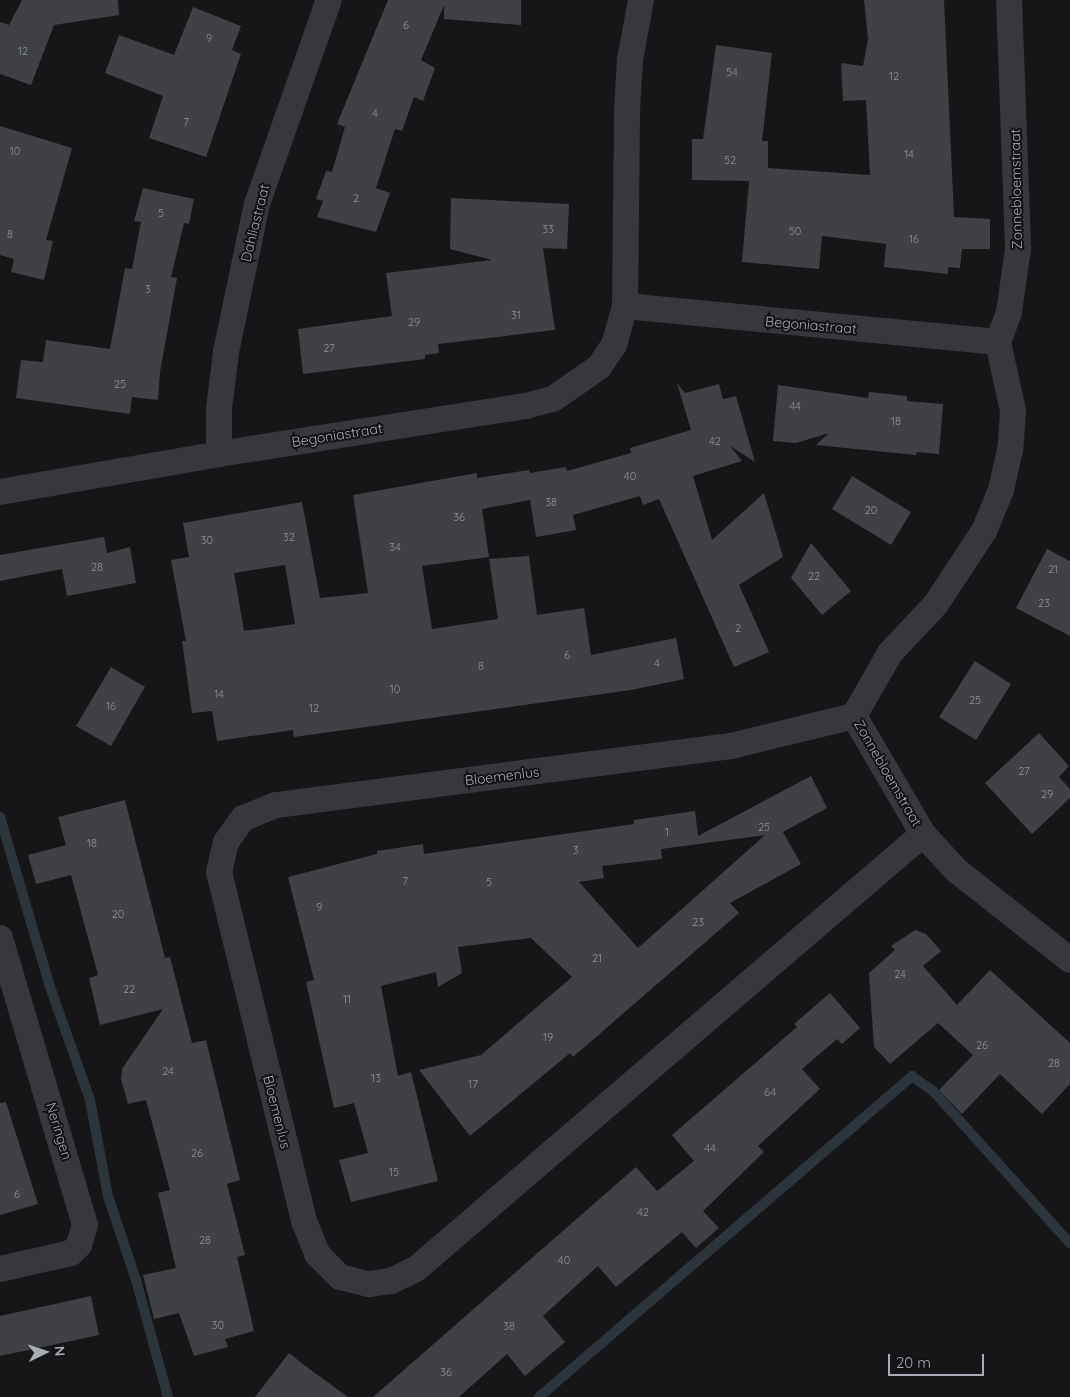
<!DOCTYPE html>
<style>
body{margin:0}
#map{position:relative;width:1070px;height:1397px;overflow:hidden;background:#161618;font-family:Quicksand,sans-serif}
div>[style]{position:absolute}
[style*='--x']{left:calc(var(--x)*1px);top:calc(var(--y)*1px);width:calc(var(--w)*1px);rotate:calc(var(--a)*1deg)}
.stream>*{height:10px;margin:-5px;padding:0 5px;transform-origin:5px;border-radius:5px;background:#2c353c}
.building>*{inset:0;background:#404145}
.street>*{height:26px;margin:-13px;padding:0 13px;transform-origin:13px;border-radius:13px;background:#37383d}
span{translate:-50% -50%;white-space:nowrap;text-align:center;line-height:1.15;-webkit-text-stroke:4px #111113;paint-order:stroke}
.number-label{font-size:11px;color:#8e929b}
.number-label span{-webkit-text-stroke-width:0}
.street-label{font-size:14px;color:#a8adb8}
.north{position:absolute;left:20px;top:1327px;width:50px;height:50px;-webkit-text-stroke:4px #111113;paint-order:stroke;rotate:86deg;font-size:14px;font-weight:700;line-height:20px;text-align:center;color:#a8adb8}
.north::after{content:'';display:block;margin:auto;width:18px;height:22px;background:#a8adb8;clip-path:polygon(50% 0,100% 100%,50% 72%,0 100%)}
.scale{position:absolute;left:888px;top:1354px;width:96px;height:22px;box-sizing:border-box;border:2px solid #a8adb8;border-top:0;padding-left:6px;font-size:15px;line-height:18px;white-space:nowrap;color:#a8adb8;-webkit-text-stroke:4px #111113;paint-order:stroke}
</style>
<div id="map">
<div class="stream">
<i style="--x:0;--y:817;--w:174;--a:73.6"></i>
<i style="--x:49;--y:984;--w:123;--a:70.5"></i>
<i style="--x:90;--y:1100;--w:98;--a:79.4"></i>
<i style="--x:108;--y:1196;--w:89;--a:71.6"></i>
<i style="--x:136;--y:1280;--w:121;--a:74.7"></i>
<i style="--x:539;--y:1397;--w:492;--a:-40.7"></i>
<i style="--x:912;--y:1076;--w:26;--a:36"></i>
<i style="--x:933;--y:1091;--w:205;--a:48"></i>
</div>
<div class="building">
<i style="clip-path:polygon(22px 0,118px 0,119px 15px,54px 25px,31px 85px,0 74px,0 22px,9px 25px)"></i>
<i style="clip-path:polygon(388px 0,521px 0,521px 25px,444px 19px,444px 5px,421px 60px,435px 68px,423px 101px,414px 97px,402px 131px,395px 129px,376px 188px,390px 193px,376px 232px,317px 217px,323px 201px,316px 199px,326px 171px,332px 172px,345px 127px,337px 124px)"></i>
<i style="clip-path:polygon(864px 0,944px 0,954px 217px,990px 219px,990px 249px,962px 249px,960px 268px,948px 267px,948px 274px,884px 267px,886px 244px,822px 236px,819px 269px,742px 262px,749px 181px,692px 180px,692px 139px,703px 139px,716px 45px,772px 53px,762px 141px,768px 141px,768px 168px,870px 175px,866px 100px,843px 101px,841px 63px,863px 66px,868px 39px)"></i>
<i style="clip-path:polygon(193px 7px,241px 26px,232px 50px,241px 54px,206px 157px,149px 138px,163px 96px,105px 73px,119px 35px,174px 55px)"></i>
<i style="clip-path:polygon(0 126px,72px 148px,46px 240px,53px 241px,44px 280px,11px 272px,14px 259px,0 255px)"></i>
<i style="clip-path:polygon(143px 188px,194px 199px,189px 224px,184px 223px,171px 277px,177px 278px,160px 372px,158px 400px,132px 397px,130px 414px,16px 398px,21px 360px,43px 362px,46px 340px,110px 349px,125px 268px,132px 269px,141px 222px,134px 221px)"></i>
<i style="clip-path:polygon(451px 198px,569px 204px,567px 249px,543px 248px,555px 330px,438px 344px,439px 353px,425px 355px,425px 359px,303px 374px,298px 329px,392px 316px,386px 273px,492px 260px,450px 249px)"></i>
<i style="clip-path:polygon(evenodd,677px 383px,685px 393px,719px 384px,723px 399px,736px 396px,755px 462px,730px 446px,742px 461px,693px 476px,712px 540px,764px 493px,783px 557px,739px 585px,769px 652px,734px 667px,659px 499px,643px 505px,640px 496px,573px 515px,576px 530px,536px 537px,530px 500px,482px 509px,489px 557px,422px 566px,432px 629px,498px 619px,489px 559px,529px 556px,537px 615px,584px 608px,591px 655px,676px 638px,684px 679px,631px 690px,294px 737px,293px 730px,217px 741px,212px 711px,192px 713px,182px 641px,186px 641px,171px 560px,189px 557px,183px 523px,302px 502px,320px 598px,368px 593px,353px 495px,477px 473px,477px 478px,529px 470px,530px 473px,566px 467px,567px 471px,631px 453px,630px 448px,691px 430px,677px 383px,285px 565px,295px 624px,244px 631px,234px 573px,285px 565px)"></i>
<i style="clip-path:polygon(778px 385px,868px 398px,869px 392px,907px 396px,907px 401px,943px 404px,939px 454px,917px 452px,916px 455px,816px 445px,829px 433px,796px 443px,773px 441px)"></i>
<i style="clip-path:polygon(852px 476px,911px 512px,891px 545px,832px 509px)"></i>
<i style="clip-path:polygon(104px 537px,107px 553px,130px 547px,136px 583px,67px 596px,62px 569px,0 581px,0 555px)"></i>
<i style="clip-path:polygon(811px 543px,851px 591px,822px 615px,791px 578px)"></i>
<i style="clip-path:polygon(1047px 549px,1070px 561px,1070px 636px,1016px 608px)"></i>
<i style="clip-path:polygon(975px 661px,1011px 684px,976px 740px,939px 717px)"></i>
<i style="clip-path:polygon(111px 667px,145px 687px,111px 746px,76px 726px)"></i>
<i style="clip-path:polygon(1039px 733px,1069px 766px,1059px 777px,1070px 789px,1070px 798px,1032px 834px,985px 783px)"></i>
<i style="clip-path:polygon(evenodd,811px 776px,827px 808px,783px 832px,801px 864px,730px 903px,739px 913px,573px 1057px,570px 1053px,470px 1136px,419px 1070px,481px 1055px,572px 977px,531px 938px,458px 947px,462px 973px,438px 987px,436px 972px,381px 986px,398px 1076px,411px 1072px,438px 1181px,351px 1202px,339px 1160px,368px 1153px,354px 1103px,334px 1108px,306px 982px,314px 980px,288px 877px,377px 854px,377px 851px,423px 844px,424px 854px,634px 824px,634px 820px,695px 811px,698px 836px,811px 776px,765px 835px,638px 948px,579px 882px,604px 878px,602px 866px,662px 859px,661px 849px,765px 835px)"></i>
<i style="clip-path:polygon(125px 800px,165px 958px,170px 957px,192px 1043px,206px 1040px,240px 1180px,227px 1184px,245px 1255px,237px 1257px,254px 1331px,225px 1339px,228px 1347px,194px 1356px,179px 1313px,154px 1319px,143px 1275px,176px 1268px,158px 1193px,170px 1190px,146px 1100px,128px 1104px,121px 1079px,122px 1069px,163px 1009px,100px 1025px,89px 978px,98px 975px,71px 875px,36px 884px,28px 855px,66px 845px,58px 817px)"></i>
<i style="clip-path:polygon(915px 930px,926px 934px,941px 951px,923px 966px,957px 1005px,990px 970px,1070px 1043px,1070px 1084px,1042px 1114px,1000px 1074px,962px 1114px,939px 1090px,973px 1055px,938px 1023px,890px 1064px,874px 1047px,869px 973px,895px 950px,891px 946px)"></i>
<i style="clip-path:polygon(830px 993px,860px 1028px,842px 1044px,837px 1039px,802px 1069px,820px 1089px,758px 1146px,764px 1152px,703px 1211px,719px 1228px,696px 1248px,682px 1232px,616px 1287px,598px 1266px,543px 1316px,565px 1342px,525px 1376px,507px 1354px,459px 1397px,373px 1397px,636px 1167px,657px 1191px,694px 1161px,672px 1135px,797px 1027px,794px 1024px)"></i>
<i style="clip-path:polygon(6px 1102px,38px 1204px,0 1215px,0 1103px)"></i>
<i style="clip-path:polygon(91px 1296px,99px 1335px,0 1356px,0 1316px)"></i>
<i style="clip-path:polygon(289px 1353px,304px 1365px,348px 1397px,255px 1397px)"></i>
</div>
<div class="street">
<i style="--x:1009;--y:0;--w:249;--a:87.9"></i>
<i style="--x:1018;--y:249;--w:64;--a:98.1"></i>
<i style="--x:1009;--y:312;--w:32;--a:110"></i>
<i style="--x:998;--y:342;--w:71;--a:77.7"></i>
<i style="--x:1013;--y:411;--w:39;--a:94"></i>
<i style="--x:1010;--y:450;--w:41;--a:102.7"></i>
<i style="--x:1001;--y:490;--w:44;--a:112.5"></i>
<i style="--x:984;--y:531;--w:87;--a:123.3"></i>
<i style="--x:936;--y:604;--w:67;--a:133.2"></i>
<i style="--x:890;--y:653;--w:73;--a:119.7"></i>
<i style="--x:854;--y:716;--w:137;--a:59.7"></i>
<i style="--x:923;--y:834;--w:49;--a:47.5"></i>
<i style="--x:956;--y:870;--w:145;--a:38.3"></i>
<i style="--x:625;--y:306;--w:196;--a:-89.4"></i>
<i style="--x:627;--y:110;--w:50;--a:-86.6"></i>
<i style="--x:630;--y:60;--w:61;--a:-79.6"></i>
<i style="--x:219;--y:454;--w:45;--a:-90"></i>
<i style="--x:219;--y:409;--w:57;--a:-83"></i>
<i style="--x:226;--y:352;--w:151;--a:-78.2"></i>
<i style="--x:257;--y:204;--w:216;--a:-70.6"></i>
<i style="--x:0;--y:492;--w:222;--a:-9.8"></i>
<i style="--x:219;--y:454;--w:311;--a:-8.9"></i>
<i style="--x:526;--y:406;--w:28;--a:-15"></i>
<i style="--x:553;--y:399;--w:56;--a:-34.8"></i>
<i style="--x:599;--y:367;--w:27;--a:-56"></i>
<i style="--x:614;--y:345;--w:41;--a:-74.2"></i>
<i style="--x:625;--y:306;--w:375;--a:5.5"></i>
<i style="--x:854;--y:716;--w:127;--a:166.3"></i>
<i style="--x:731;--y:746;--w:459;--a:172.6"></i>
<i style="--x:276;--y:805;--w:35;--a:158"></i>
<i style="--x:243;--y:818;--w:29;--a:125"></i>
<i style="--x:226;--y:842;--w:31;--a:103"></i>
<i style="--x:219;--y:872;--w:359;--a:76.3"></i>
<i style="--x:304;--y:1221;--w:35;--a:68"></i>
<i style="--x:317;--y:1254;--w:33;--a:45"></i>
<i style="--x:340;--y:1277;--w:30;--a:14"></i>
<i style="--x:369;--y:1284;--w:22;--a:-8"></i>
<i style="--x:391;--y:1281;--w:28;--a:-26"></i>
<i style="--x:416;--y:1269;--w:668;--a:-40.63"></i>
<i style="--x:0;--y:938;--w:299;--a:73.5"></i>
<i style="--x:85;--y:1225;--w:21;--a:107"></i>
<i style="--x:79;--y:1245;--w:11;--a:135"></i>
<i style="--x:71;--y:1253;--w:73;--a:167.3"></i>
</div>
<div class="number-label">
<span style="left:406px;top:25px">6</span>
<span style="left:209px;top:38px">9</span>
<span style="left:23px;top:51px">12</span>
<span style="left:732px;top:72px">54</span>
<span style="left:894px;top:76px">12</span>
<span style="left:375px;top:113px">4</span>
<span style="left:186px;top:122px">7</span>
<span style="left:15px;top:151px">10</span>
<span style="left:909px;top:154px">14</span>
<span style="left:730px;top:160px">52</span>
<span style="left:356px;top:198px">2</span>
<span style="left:161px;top:213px">5</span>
<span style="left:548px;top:229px">33</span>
<span style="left:795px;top:231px">50</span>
<span style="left:10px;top:234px">8</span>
<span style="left:914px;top:239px">16</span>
<span style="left:148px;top:289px">3</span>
<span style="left:516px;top:315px">31</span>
<span style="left:414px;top:322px">29</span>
<span style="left:329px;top:348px">27</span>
<span style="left:120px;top:384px">25</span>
<span style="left:795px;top:406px">44</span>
<span style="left:896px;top:421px">18</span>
<span style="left:715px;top:441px">42</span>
<span style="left:630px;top:476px">40</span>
<span style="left:551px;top:502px">38</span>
<span style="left:871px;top:510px">20</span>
<span style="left:459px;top:517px">36</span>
<span style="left:289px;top:537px">32</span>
<span style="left:207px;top:540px">30</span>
<span style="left:395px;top:547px">34</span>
<span style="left:97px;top:567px">28</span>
<span style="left:1053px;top:569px">21</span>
<span style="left:814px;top:576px">22</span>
<span style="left:1044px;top:603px">23</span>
<span style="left:738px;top:628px">2</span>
<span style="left:567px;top:655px">6</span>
<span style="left:657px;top:663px">4</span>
<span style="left:481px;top:666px">8</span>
<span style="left:395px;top:689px">10</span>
<span style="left:219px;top:694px">14</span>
<span style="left:975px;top:700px">25</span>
<span style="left:111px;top:706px">16</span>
<span style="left:314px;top:708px">12</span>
<span style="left:1024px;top:771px">27</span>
<span style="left:1047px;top:794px">29</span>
<span style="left:764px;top:827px">25</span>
<span style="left:667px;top:832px">1</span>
<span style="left:92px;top:843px">18</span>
<span style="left:576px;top:850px">3</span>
<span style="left:405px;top:881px">7</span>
<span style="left:489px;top:882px">5</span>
<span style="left:319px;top:907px">9</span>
<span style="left:118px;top:914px">20</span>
<span style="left:698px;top:922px">23</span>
<span style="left:597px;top:958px">21</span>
<span style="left:900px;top:974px">24</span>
<span style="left:129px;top:989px">22</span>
<span style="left:347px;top:999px">11</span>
<span style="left:548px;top:1037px">19</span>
<span style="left:982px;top:1045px">26</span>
<span style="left:1054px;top:1063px">28</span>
<span style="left:168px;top:1071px">24</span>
<span style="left:376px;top:1078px">13</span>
<span style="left:473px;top:1084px">17</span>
<span style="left:770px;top:1092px">64</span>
<span style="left:710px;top:1148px">44</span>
<span style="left:197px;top:1153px">26</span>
<span style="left:394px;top:1172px">15</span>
<span style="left:17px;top:1194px">6</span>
<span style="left:643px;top:1212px">42</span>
<span style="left:205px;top:1240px">28</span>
<span style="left:564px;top:1260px">40</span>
<span style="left:218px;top:1325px">30</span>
<span style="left:509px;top:1326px">38</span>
<span style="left:446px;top:1372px">36</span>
</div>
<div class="street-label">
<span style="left:1016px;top:189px;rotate:-91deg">Zonnebloemstraat</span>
<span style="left:255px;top:223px;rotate:-76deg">Dahliastraat</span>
<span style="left:811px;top:325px;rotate:5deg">Begoniastraat</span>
<span style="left:337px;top:435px;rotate:-9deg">Begoniastraat</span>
<span style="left:888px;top:773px;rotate:60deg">Zonnebloemstraat</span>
<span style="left:502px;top:776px;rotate:-7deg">Bloemenlus</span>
<span style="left:277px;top:1112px;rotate:76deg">Bloemenlus</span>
<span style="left:59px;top:1131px;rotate:73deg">Neringen</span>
</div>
<div class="north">N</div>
<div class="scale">20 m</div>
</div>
